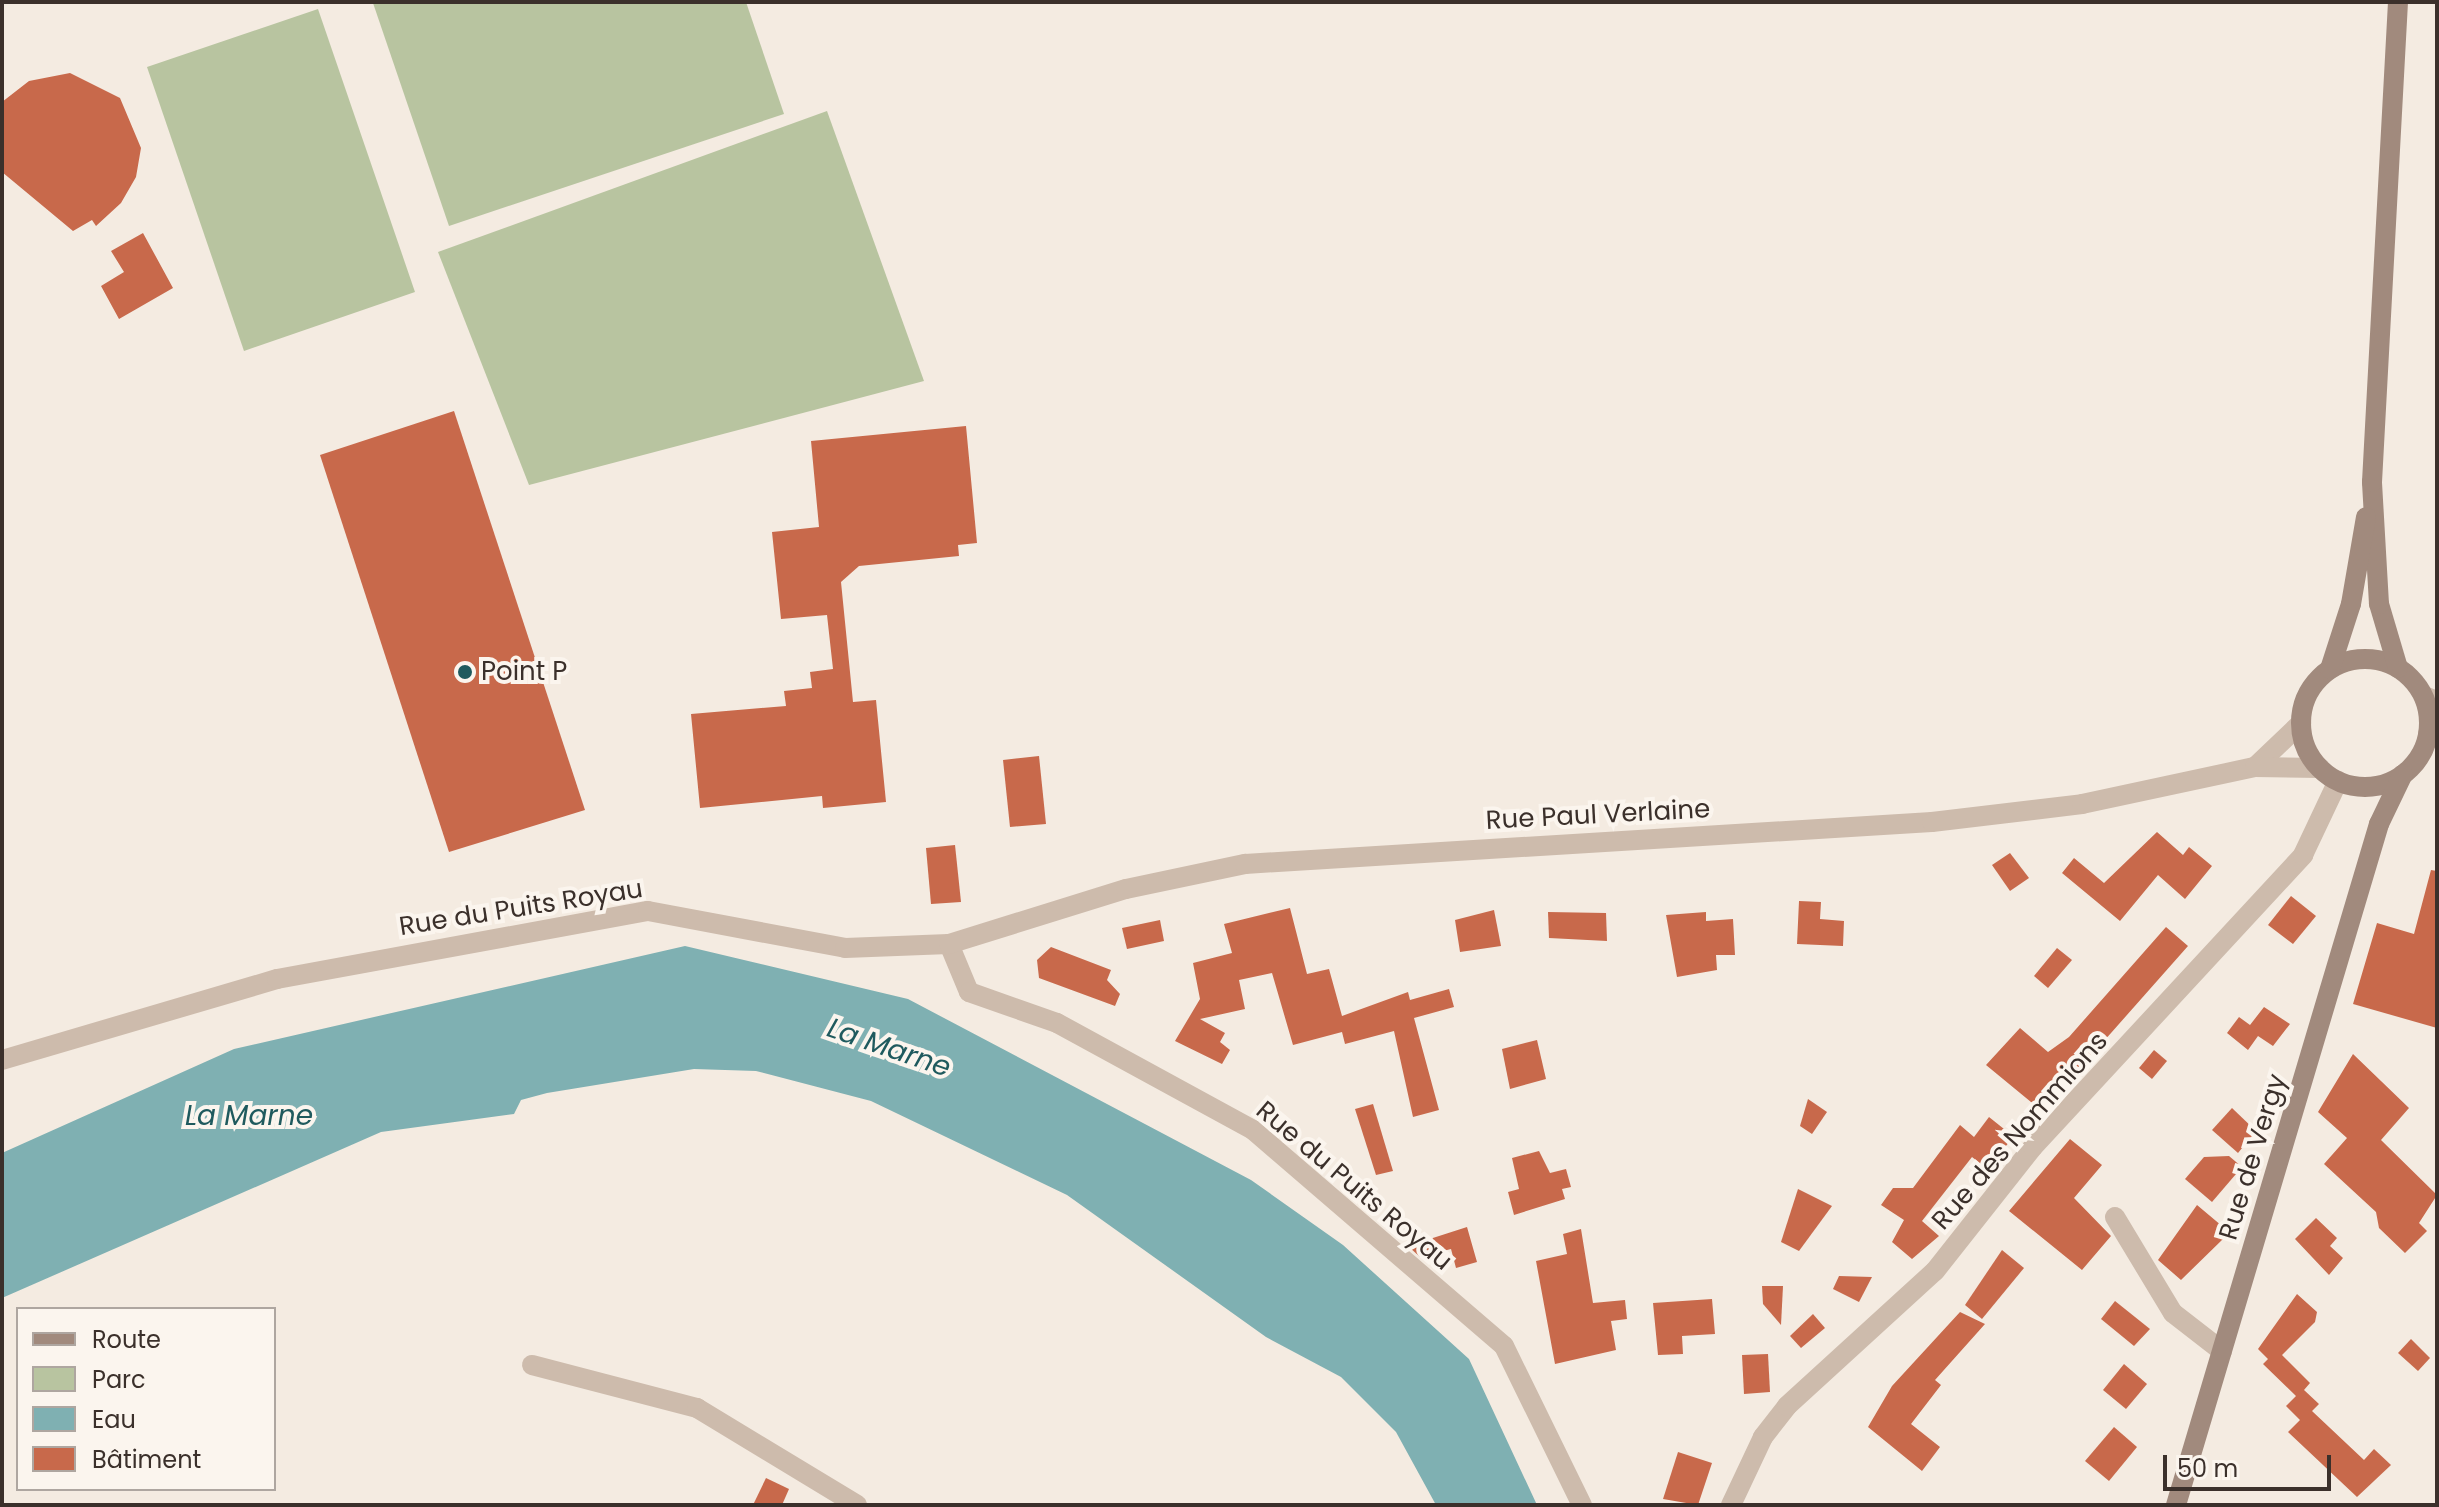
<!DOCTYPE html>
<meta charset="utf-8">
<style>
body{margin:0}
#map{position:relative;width:2439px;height:1507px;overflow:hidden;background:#f4ebe1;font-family:Poppins,sans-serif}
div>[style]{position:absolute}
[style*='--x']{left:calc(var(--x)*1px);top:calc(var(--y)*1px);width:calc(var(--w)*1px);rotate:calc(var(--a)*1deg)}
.green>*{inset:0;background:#b8c4a0}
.water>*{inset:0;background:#7fb0b2}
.building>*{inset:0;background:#c8694b}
.minor>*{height:20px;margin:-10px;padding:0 10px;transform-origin:10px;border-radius:10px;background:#cdbbac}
.tertiary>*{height:20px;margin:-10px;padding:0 10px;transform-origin:10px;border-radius:10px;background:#cdbbac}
.secondary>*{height:20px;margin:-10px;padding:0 10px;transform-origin:10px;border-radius:10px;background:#a18a7d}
.secondary>.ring{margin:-10px;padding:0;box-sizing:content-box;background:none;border:20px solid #a18a7d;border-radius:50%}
.dots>*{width:22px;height:22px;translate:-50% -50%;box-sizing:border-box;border:4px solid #fbf5ee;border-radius:50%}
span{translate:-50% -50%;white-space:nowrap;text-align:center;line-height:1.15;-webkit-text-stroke:8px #fbf5ee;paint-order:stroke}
.poi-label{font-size:26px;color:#3b302b}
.left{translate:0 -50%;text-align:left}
.street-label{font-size:26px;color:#3b302b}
.water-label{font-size:28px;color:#1f5a5e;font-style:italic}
.frame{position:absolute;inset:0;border:4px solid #3b302b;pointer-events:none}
.legend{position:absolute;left:16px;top:1307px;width:260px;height:184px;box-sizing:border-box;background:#fbf5ee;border:2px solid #aea6a0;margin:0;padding:10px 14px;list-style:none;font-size:24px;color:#3b302b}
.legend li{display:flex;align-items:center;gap:16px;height:40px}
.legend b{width:40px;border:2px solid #aea6a0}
.scale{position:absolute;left:2163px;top:1455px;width:168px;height:36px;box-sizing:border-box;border:4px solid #3b302b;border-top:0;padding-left:10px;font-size:24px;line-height:28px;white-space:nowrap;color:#3b302b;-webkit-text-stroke:6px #fbf5ee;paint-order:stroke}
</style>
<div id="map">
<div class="green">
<i style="clip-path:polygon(746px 2px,784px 114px,449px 226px,373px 3px)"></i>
<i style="clip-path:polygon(318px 9px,415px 292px,244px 351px,147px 67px)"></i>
<i style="clip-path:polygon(827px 111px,924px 381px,529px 485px,438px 252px)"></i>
</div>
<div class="water">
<i style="clip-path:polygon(685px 946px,908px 999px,1251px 1180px,1343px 1245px,1469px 1359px,1537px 1505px,1436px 1505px,1396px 1432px,1341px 1377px,1266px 1337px,1067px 1195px,871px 1101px,756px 1071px,694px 1069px,547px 1093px,521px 1100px,514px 1114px,381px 1132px,2px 1298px,2px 1153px,234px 1049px)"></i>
</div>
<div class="building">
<i style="clip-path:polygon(70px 73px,120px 98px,141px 148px,136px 177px,121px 203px,96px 226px,92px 220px,73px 231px,2px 172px,2px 102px,29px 81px)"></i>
<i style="clip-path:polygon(143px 233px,173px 288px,119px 319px,101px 286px,124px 272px,111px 251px)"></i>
<i style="clip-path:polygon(454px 411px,585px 810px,449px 852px,320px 455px)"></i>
<i style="clip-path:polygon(966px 426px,977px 543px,958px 545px,959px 556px,859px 566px,841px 582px,853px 702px,876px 700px,886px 802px,823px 808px,822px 796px,700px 808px,691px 714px,786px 706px,784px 691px,812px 688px,810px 672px,833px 669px,827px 615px,781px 619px,772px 532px,819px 527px,811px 441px)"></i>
<i style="clip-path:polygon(1039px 756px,1046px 824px,1010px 827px,1003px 760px)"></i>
<i style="clip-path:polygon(2157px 832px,2183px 855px,2189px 847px,2212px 866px,2185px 899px,2158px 875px,2120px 921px,2062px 873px,2074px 858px,2104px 883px)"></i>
<i style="clip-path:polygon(955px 845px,961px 902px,931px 904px,926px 848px)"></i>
<i style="clip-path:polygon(2010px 853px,2029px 878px,2010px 891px,1992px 865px)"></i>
<i style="clip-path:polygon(2431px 870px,2437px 871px,2437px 1028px,2353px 1004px,2377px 923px,2414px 934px)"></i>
<i style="clip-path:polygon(2291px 896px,2316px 916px,2293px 944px,2268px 925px)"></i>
<i style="clip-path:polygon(1799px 901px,1821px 902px,1820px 919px,1844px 921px,1843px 946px,1797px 944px)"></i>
<i style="clip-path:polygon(1290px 908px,1307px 974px,1329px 969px,1342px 1016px,1408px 992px,1410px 1000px,1449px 989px,1454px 1007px,1414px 1018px,1439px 1110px,1413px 1117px,1394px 1031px,1345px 1044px,1342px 1032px,1293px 1045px,1272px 973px,1239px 980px,1245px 1009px,1200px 1019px,1225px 1033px,1220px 1042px,1230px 1050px,1222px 1064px,1175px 1041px,1200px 999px,1193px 963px,1232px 953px,1224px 924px)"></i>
<i style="clip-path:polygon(1494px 910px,1501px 946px,1460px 952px,1455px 920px)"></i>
<i style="clip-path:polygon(1548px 912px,1606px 913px,1607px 941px,1549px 938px)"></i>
<i style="clip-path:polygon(1706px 912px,1706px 921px,1733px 919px,1735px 955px,1716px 955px,1717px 970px,1677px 977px,1666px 915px)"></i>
<i style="clip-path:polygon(1160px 920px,1164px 941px,1127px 949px,1122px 928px)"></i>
<i style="clip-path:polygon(2166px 927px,2188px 946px,2042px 1111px,1986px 1065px,2020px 1028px,2048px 1052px,2069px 1037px)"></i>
<i style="clip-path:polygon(1051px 947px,1111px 970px,1107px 980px,1120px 994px,1115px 1006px,1039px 978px,1037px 960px)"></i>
<i style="clip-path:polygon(2057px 948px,2072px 960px,2048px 988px,2034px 976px)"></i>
<i style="clip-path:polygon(2264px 1007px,2290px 1024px,2273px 1046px,2258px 1036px,2248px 1050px,2227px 1033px,2239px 1017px,2250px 1025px)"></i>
<i style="clip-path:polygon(1537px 1040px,1546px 1079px,1510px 1089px,1502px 1049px)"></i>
<i style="clip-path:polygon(2154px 1050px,2167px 1061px,2152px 1079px,2139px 1068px)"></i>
<i style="clip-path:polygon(2353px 1054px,2409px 1108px,2381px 1140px,2437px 1195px,2419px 1223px,2427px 1231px,2405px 1253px,2379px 1228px,2376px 1212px,2324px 1164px,2347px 1138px,2318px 1112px)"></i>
<i style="clip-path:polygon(1808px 1099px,1827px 1112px,1812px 1134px,1800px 1126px)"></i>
<i style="clip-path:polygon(1373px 1104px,1393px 1171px,1376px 1175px,1355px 1109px)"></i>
<i style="clip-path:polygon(2232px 1108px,2256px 1131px,2238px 1153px,2212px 1130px)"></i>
<i style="clip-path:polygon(1989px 1117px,2014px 1137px,1986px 1168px,1972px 1157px,1922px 1221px,1939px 1236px,1912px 1259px,1892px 1242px,1904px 1220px,1881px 1205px,1893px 1188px,1913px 1188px,1960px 1125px,1974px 1137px)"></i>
<i style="clip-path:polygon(2070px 1139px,2102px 1165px,2074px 1198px,2111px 1236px,2082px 1270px,2009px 1211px)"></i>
<i style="clip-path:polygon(1539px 1151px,1550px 1173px,1566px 1169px,1571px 1187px,1562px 1189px,1565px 1199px,1514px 1215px,1508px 1192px,1519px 1189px,1512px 1158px)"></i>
<i style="clip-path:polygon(2229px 1156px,2242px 1167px,2212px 1202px,2185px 1179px,2204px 1157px)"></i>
<i style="clip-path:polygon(1798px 1189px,1832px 1206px,1799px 1251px,1781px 1242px)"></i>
<i style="clip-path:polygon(2197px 1205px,2222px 1226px,2216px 1232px,2223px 1239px,2181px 1280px,2158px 1260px)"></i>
<i style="clip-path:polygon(2316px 1218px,2337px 1238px,2330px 1246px,2343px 1258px,2329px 1275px,2295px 1239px)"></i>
<i style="clip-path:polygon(1467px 1227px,1477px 1262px,1456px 1268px,1451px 1249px,1420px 1257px,1408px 1246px)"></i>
<i style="clip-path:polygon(1581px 1229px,1593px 1303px,1625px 1300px,1627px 1319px,1611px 1321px,1616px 1350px,1555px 1364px,1536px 1261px,1567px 1254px,1563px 1234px)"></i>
<i style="clip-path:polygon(2002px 1250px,2024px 1268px,1982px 1319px,1965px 1305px)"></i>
<i style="clip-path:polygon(1839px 1276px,1872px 1277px,1859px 1302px,1833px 1289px)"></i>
<i style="clip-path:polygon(1762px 1286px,1783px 1286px,1781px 1325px,1763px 1304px)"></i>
<i style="clip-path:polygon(2297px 1294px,2317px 1312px,2315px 1322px,2282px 1355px,2310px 1383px,2304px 1390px,2319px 1404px,2312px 1411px,2364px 1460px,2374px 1449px,2391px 1465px,2357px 1497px,2288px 1432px,2300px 1420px,2286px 1406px,2296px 1396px,2263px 1364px,2268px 1359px,2258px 1349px)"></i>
<i style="clip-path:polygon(1712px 1299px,1715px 1334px,1682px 1336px,1683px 1354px,1658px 1355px,1653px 1303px)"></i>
<i style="clip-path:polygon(2115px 1301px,2150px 1329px,2134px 1346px,2101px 1319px)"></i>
<i style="clip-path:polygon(1960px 1312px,1985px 1324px,1935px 1380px,1941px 1385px,1911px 1424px,1940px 1447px,1922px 1471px,1868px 1427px,1892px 1386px)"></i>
<i style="clip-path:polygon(1813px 1314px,1825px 1328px,1801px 1348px,1790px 1336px)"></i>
<i style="clip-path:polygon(2411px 1339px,2430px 1358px,2418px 1371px,2398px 1353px)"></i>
<i style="clip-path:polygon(1768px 1354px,1770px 1392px,1744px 1394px,1742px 1355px)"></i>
<i style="clip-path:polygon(2124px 1364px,2147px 1384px,2126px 1409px,2103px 1390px)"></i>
<i style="clip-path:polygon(2114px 1427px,2137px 1447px,2109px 1481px,2085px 1461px)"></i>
<i style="clip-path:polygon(1678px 1452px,1712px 1463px,1698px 1505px,1663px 1499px)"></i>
<i style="clip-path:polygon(766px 1478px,789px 1489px,782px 1505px,753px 1505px)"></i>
</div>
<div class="minor">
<i style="--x:2424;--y:696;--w:14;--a:21"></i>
<i style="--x:2428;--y:734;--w:10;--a:-24"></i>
<i style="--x:949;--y:944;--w:52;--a:67.4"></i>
<i style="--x:969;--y:992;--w:93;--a:19.4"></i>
<i style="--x:1057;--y:1023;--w:223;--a:28.6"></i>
<i style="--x:1253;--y:1130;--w:331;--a:40.7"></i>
<i style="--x:1504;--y:1346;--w:177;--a:63.9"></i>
<i style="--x:2115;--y:1217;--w:112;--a:58.9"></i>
<i style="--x:2173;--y:1313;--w:62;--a:37.8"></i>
<i style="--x:532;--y:1365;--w:171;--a:14.6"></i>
<i style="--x:697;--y:1408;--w:187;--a:31.2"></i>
<i style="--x:1731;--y:1505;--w:75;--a:-64.8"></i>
<i style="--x:1763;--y:1437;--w:39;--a:-52"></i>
<i style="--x:1787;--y:1406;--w:200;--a:-42.4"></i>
<i style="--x:1935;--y:1271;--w:158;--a:-51.7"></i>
<i style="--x:2033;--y:1147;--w:398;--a:-47.2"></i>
<i style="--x:2303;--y:855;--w:82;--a:-64.7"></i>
</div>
<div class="tertiary">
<i style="--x:2255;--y:767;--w:64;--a:-43.7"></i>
<i style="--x:2;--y:1060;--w:287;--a:-16.4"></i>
<i style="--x:277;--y:979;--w:377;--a:-10.4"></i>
<i style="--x:648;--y:911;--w:200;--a:10.6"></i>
<i style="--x:845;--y:948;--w:104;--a:-2.2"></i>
<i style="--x:949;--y:944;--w:185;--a:-17.3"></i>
<i style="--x:1126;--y:889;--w:122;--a:-11.9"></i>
<i style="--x:1245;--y:864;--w:688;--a:-3.5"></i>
<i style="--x:1932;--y:822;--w:151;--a:-6.8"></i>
<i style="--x:2082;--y:804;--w:177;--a:-12.1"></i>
<i style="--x:2255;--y:767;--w:65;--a:0.9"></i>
</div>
<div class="secondary">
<i class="ring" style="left:2301px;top:659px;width:108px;height:108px"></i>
<i style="--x:2398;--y:668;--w:67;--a:-106.5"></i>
<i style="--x:2379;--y:604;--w:122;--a:-93.3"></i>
<i style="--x:2372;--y:482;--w:481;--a:-86.9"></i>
<i style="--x:2330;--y:669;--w:68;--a:-72.1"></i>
<i style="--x:2351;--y:604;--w:88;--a:-80.2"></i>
<i style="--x:2176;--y:1505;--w:711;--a:-73.4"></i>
<i style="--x:2379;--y:824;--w:55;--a:-64.4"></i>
</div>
<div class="dots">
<i style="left:465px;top:672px;background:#1f5a5e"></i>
</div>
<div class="poi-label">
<span class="left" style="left:481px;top:672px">Point P</span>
</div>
<div class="street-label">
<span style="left:1598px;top:815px;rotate:-3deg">Rue Paul Verlaine</span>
<span style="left:521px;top:908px;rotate:-9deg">Rue du Puits Royau</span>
<span style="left:2020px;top:1131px;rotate:-49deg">Rue des Nommions</span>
<span style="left:2253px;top:1157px;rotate:-73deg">Rue de Vergy</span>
<span style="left:1354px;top:1186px;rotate:40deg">Rue du Puits Royau</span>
</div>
<div class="water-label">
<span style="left:889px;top:1048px;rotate:19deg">La Marne</span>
<span style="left:249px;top:1116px">La Marne</span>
</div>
<div class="frame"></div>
<ul class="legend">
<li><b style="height:10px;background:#a18a7d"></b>Route</li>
<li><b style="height:22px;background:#b8c4a0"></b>Parc</li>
<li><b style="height:22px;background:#7fb0b2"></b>Eau</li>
<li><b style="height:22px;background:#c8694b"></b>Bâtiment</li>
</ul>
<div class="scale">50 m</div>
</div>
